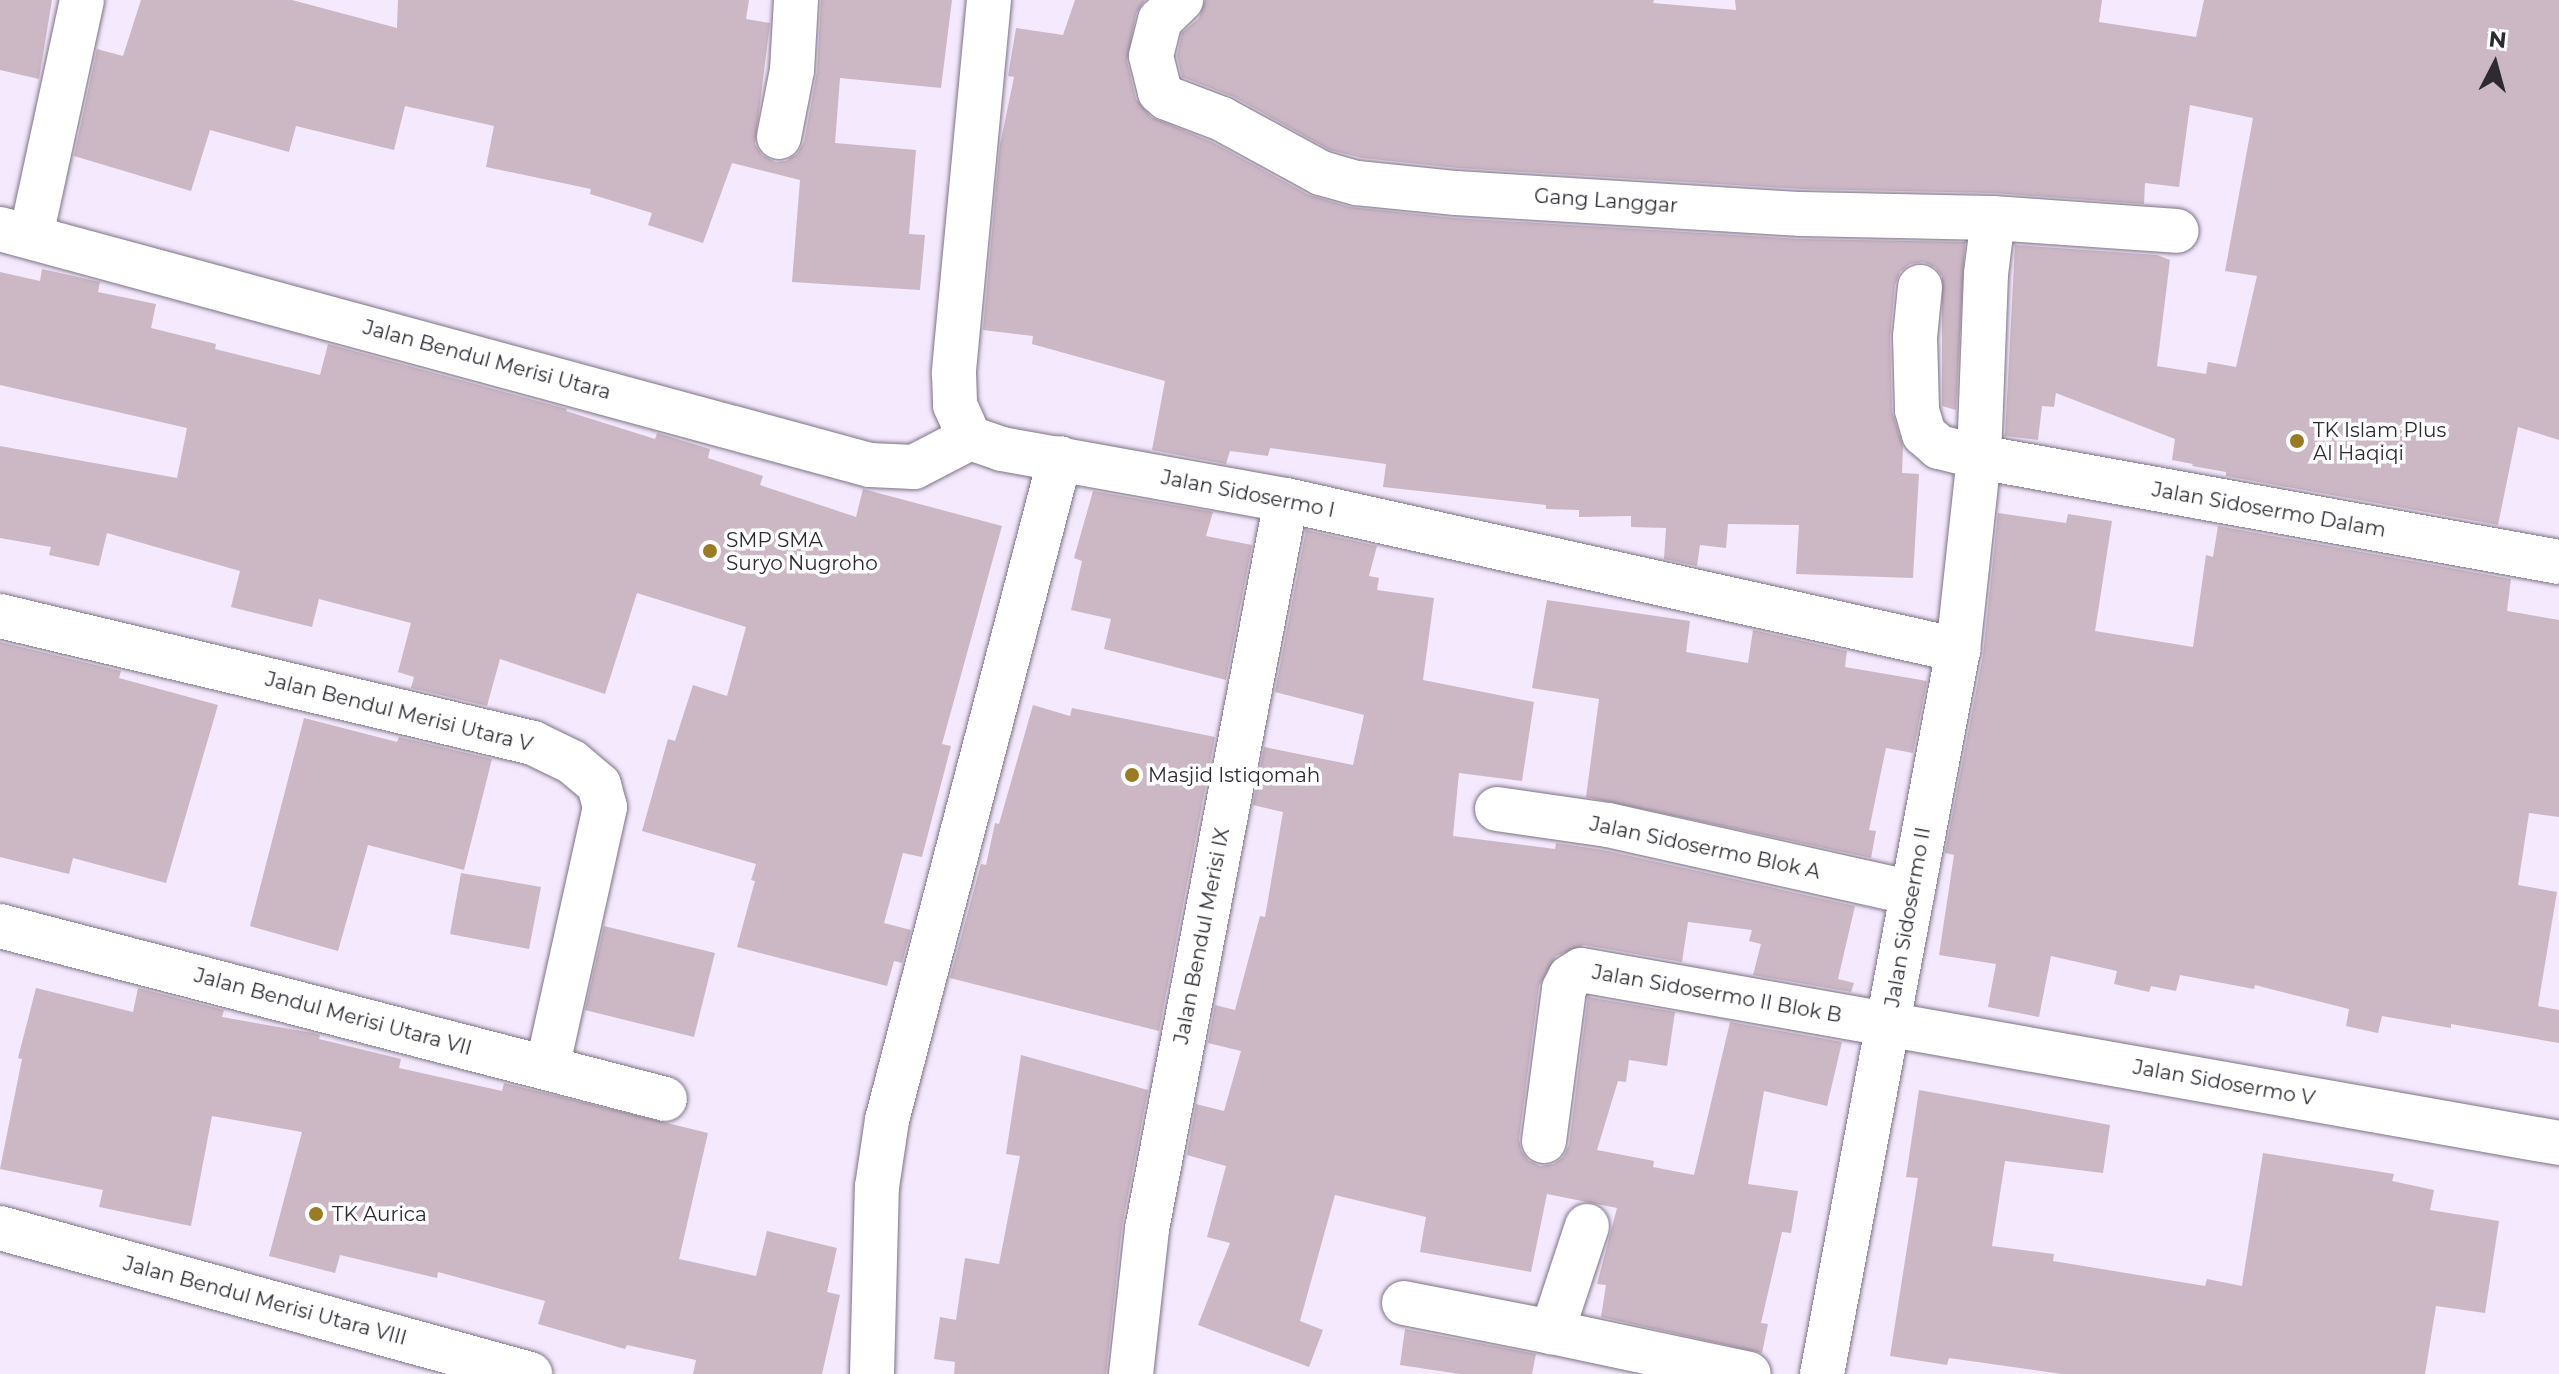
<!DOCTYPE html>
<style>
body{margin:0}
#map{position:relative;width:2559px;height:1374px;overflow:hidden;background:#f4e9fd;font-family:Montserrat,sans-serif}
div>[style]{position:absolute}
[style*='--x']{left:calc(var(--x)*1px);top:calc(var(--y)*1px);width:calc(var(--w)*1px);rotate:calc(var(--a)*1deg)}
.building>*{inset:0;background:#ccb7c5}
.roads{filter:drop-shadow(0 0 2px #7d7385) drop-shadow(0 0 2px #7d7385)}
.street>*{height:44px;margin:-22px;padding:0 22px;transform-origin:22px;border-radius:22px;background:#fff}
.dots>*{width:22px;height:22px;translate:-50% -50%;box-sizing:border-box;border:4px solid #fff;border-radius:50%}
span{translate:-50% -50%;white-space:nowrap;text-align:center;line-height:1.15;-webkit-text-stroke:7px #fff;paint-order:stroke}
.street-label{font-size:20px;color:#2e2a31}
.poi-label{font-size:20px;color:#2e2a31}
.left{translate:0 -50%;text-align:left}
.north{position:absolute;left:2455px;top:24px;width:80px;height:80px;-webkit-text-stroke:6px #fff;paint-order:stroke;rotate:6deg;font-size:22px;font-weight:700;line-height:32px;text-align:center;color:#2e2a31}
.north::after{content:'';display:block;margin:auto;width:28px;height:36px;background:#2e2a31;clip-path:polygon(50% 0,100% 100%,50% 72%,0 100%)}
</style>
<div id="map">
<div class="building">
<i style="clip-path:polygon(0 0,52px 0,39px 79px,0 70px)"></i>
<i style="clip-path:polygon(141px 0,292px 0,397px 28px,398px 0,749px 0,746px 19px,770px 23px,755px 144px,762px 155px,775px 162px,786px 161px,797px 154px,804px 142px,817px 72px,821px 0,952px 0,941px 88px,840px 78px,835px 143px,916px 150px,909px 234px,925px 235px,920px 290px,792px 282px,800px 180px,732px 163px,703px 243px,648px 225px,652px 213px,590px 194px,591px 189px,486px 167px,494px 126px,405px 106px,394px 150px,296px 126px,289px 152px,210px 130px,191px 191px,74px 156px,97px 49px,123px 56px)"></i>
<i style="clip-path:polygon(1075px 0,1145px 0,1136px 14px,1127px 61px,1136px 99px,1151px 117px,1212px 142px,1309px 195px,1350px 207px,1454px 218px,1799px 239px,1965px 242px,1956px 410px,1942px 406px,1942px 276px,1935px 267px,1923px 262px,1910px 264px,1900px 272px,1895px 285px,1890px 338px,1892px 411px,1903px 446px,1902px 473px,1919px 474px,1913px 578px,1796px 574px,1799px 525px,1728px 524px,1726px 548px,1700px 545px,1697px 566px,1664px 559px,1666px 528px,1631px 527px,1631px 516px,1579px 517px,1579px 510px,1546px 509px,1546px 505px,1383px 487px,1386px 464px,1270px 448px,1268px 456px,1230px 451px,1226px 464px,1152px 450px,1165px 381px,1032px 344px,1033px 336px,983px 330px,1000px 145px,1014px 77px,1008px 76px,1016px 28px,1063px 35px)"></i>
<i style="clip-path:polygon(1205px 0,1654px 0,1653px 3px,1736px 10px,1735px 0,2102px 0,2099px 22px,2196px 37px,2204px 0,2559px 0,2559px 440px,2518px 427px,2498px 525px,2226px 476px,2226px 472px,2192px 466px,2193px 464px,2172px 460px,2175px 439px,2056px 393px,2054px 407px,2042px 406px,2038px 440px,2005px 436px,2015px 245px,2157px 255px,2170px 260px,2157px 366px,2206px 374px,2208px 362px,2236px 367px,2257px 276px,2225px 271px,2253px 118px,2190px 105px,2179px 187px,2145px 183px,2144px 204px,1994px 193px,1802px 189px,1458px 168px,1362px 158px,1330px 150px,1234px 97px,1182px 77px,1177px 56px,1182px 33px,1199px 18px)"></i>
<i style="clip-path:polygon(42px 269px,100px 282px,98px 292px,156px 304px,151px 328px,216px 344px,215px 349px,320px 375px,328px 344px,567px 409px,566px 411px,655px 439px,657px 433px,710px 449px,708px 458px,763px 476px,760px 485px,856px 517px,863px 489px,1002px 526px,942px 744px,951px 746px,922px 857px,903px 853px,884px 923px,911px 930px,902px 963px,894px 961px,887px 986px,737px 947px,755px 881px,751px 880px,756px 864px,642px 831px,668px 739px,675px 741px,693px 685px,727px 696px,746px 627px,637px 593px,605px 694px,500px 659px,487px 706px,411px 688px,414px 677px,398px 672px,411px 623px,319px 599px,312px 627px,231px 607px,240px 571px,107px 533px,99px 566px,49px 555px,51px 547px,0 538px,0 446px,177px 478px,187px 428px,0 385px,0 272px,40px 281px)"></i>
<i style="clip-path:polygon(1093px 491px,1213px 512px,1206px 536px,1252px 545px,1226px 680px,1104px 649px,1111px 619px,1071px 610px,1082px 561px,1074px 558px)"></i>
<i style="clip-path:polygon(1998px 513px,2066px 523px,2068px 514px,2112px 521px,2095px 631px,2193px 647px,2206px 555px,2213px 557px,2218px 526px,2511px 579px,2507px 611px,2559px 620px,2559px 817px,2529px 813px,2518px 885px,2557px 892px,2538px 1006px,2559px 1010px,2559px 1043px,2451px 1024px,2451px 1028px,2382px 1016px,2378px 1033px,2346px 1026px,2349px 1009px,2255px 985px,2254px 989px,2180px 975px,2176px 991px,2151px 986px,2149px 992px,2114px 984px,2117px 971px,2051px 956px,2039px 1017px,1988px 1007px,1996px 964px,1939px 955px,1954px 855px,1945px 853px,1983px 655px)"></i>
<i style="clip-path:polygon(1306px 530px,1377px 546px,1369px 576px,1379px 578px,1377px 590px,1434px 598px,1423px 680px,1534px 702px,1522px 781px,1459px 773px,1453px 836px,1555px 849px,1556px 843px,1603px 850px,1855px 906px,1838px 979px,1854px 983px,1851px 992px,1753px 975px,1761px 944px,1749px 941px,1752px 930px,1688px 922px,1682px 962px,1584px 945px,1556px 956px,1539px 986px,1519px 1139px,1521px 1150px,1528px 1160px,1540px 1166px,1554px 1164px,1563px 1157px,1569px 1145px,1588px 997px,1675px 1012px,1667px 1066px,1629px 1060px,1626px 1082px,1618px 1081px,1597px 1150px,1654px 1161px,1653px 1167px,1694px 1175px,1730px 1022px,1842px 1042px,1827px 1106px,1764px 1091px,1748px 1184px,1798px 1191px,1791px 1233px,1782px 1232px,1761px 1323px,1768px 1324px,1762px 1353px,1601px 1317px,1606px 1285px,1597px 1284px,1617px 1208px,1547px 1194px,1531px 1272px,1420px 1252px,1426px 1217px,1335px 1195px,1300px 1321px,1323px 1330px,1309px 1367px,1198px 1325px,1230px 1243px,1207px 1237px,1226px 1166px,1187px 1155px,1196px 1104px,1224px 1111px,1241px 1051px,1208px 1043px,1215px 1005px,1235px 1010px,1260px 916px,1265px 917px,1283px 812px,1253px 805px,1264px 747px,1353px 765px,1364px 715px,1275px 692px)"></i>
<i style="clip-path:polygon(1547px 600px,1690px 621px,1686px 652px,1748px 663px,1753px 630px,1847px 651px,1845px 667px,1927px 681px,1913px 753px,1886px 748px,1869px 830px,1876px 831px,1871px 858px,1586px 797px,1599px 699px,1532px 688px)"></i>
<i style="clip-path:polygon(0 642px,121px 671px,119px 678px,218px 705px,166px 883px,73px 858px,69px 874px,0 857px)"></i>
<i style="clip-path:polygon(1033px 705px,1070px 716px,1072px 708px,1215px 737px,1159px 1031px,950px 978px,981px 864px,986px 865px,995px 823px,999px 824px)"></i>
<i style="clip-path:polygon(304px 718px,397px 742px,399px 737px,492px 759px,464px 870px,368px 845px,338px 951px,250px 926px)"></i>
<i style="clip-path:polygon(461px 873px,541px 887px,529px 949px,450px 934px)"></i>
<i style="clip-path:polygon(604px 926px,715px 953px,694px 1037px,585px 1010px)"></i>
<i style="clip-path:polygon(36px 988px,133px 1012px,138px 988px,224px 1010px,222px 1017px,313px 1033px,320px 1035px,319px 1039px,401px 1059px,399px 1068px,502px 1091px,504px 1083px,708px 1133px,679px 1259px,756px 1276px,767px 1231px,837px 1248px,827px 1292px,840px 1295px,822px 1374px,693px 1374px,696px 1360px,627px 1345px,625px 1349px,538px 1324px,545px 1301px,438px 1272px,437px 1278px,340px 1255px,335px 1273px,269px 1256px,302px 1132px,212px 1116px,191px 1226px,99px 1207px,103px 1190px,0 1169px,22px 1059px,18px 1058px)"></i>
<i style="clip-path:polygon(1021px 1055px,1148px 1090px,1122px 1226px,1106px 1374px,954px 1374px,955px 1362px,934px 1359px,940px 1317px,956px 1320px,965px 1258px,999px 1264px,1020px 1156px,1006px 1154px)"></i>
<i style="clip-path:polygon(1919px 1090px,2110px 1125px,2103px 1173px,2005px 1161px,1992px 1246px,2054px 1254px,2053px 1261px,2205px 1286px,2207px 1279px,2242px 1286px,2263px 1153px,2394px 1174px,2392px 1181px,2434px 1190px,2430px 1210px,2499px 1221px,2485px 1313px,2436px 1306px,2425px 1374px,2062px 1374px,1949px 1358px,1947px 1365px,1890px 1356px,1918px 1178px,1906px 1177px)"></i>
<i style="clip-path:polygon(1405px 1329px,1536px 1354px,1532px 1374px,1460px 1374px,1400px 1365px)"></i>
</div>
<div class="roads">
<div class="street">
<i style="--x:989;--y:0;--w:375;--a:95.4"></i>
<i style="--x:954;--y:373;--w:32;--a:88"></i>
<i style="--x:955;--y:405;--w:36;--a:66"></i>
<i style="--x:970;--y:438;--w:34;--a:19"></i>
<i style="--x:1002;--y:449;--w:289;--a:10.2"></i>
<i style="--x:1286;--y:500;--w:689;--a:12.58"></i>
<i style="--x:1181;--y:0;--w:29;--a:136"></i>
<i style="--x:1160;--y:20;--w:37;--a:104"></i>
<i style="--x:1151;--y:56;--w:37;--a:76"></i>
<i style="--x:1160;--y:92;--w:9;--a:41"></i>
<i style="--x:1167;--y:98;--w:59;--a:20.9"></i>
<i style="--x:1222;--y:119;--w:113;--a:28.6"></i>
<i style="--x:1321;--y:173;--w:37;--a:16"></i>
<i style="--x:1357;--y:183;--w:100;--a:5.8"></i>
<i style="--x:1456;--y:193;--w:346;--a:3.5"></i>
<i style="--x:1801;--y:214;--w:192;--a:1.2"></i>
<i style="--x:1993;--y:218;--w:184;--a:4"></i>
<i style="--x:779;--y:137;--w:68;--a:-79"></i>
<i style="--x:792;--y:70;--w:70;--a:-86.7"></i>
<i style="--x:0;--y:229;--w:901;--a:15.18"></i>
<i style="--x:870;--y:465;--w:44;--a:2.6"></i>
<i style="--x:914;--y:467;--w:63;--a:-27.4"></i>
<i style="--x:31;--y:236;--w:241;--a:-77.8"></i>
<i style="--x:1920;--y:287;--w:50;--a:95.7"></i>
<i style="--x:1915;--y:337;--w:73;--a:88.4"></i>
<i style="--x:1917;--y:410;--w:25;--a:74"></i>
<i style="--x:1924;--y:434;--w:20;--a:41"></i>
<i style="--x:1939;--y:447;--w:41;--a:14"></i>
<i style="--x:1979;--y:457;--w:589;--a:10.26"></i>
<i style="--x:0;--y:616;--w:548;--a:13.4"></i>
<i style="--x:533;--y:743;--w:43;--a:26"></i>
<i style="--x:572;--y:762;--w:35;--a:40"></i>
<i style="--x:599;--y:785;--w:23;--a:75"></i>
<i style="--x:605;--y:807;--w:267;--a:102.5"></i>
<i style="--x:1497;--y:809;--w:112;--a:8.2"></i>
<i style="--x:1608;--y:825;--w:312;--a:12.6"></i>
<i style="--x:0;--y:926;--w:687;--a:14.58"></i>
<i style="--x:1544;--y:1141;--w:153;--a:-82.5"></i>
<i style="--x:1564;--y:989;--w:13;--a:-63"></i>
<i style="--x:1570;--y:977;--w:13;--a:-32"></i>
<i style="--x:1581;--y:970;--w:993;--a:10.03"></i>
<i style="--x:1587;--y:1226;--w:112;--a:108.3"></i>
<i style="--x:1552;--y:1332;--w:201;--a:12"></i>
<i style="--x:0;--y:1228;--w:550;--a:15.4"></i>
<i style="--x:1404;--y:1303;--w:151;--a:11.1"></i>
<i style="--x:872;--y:1374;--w:187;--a:-88.5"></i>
<i style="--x:877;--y:1187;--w:68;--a:-81.5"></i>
<i style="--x:887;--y:1120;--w:684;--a:-75.35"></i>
<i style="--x:1131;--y:1374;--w:146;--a:-83.7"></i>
<i style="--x:1147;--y:1229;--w:742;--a:-79.2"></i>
<i style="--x:1822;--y:1374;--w:737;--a:-79.36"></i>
<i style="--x:1958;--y:650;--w:194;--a:-83.8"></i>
<i style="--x:1979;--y:457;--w:183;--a:-87.8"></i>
<i style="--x:1986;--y:274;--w:56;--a:-82.9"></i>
</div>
</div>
<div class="dots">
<i style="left:2297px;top:441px;background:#9a7b25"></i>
<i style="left:710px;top:551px;background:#9a7b25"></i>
<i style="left:1132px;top:775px;background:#9a7b25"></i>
<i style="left:316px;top:1214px;background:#9a7b25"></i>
</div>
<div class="street-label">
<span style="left:1606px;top:201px;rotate:4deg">Gang Langgar</span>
<span style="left:487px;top:360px;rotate:15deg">Jalan Bendul Merisi Utara</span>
<span style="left:1248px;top:494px;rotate:11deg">Jalan Sidosermo I</span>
<span style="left:2269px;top:510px;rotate:10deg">Jalan Sidosermo Dalam</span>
<span style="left:399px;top:712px;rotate:14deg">Jalan Bendul Merisi Utara V</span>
<span style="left:1705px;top:848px;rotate:12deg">Jalan Sidosermo Blok A</span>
<span style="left:1908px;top:917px;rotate:-80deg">Jalan Sidosermo II</span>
<span style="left:1202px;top:936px;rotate:-79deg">Jalan Bendul Merisi IX</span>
<span style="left:1717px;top:994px;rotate:10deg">Jalan Sidosermo II Blok B</span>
<span style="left:333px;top:1012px;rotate:15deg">Jalan Bendul Merisi Utara VII</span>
<span style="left:2224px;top:1083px;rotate:10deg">Jalan Sidosermo V</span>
<span style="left:265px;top:1301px;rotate:15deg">Jalan Bendul Merisi Utara VIII</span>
</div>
<div class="poi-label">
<span class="left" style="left:2313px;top:442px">TK Islam Plus<br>Al Haqiqi</span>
<span class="left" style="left:726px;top:552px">SMP SMA<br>Suryo Nugroho</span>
<span class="left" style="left:1148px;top:775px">Masjid Istiqomah</span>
<span class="left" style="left:332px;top:1214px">TK Aurica</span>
</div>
<div class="north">N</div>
</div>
